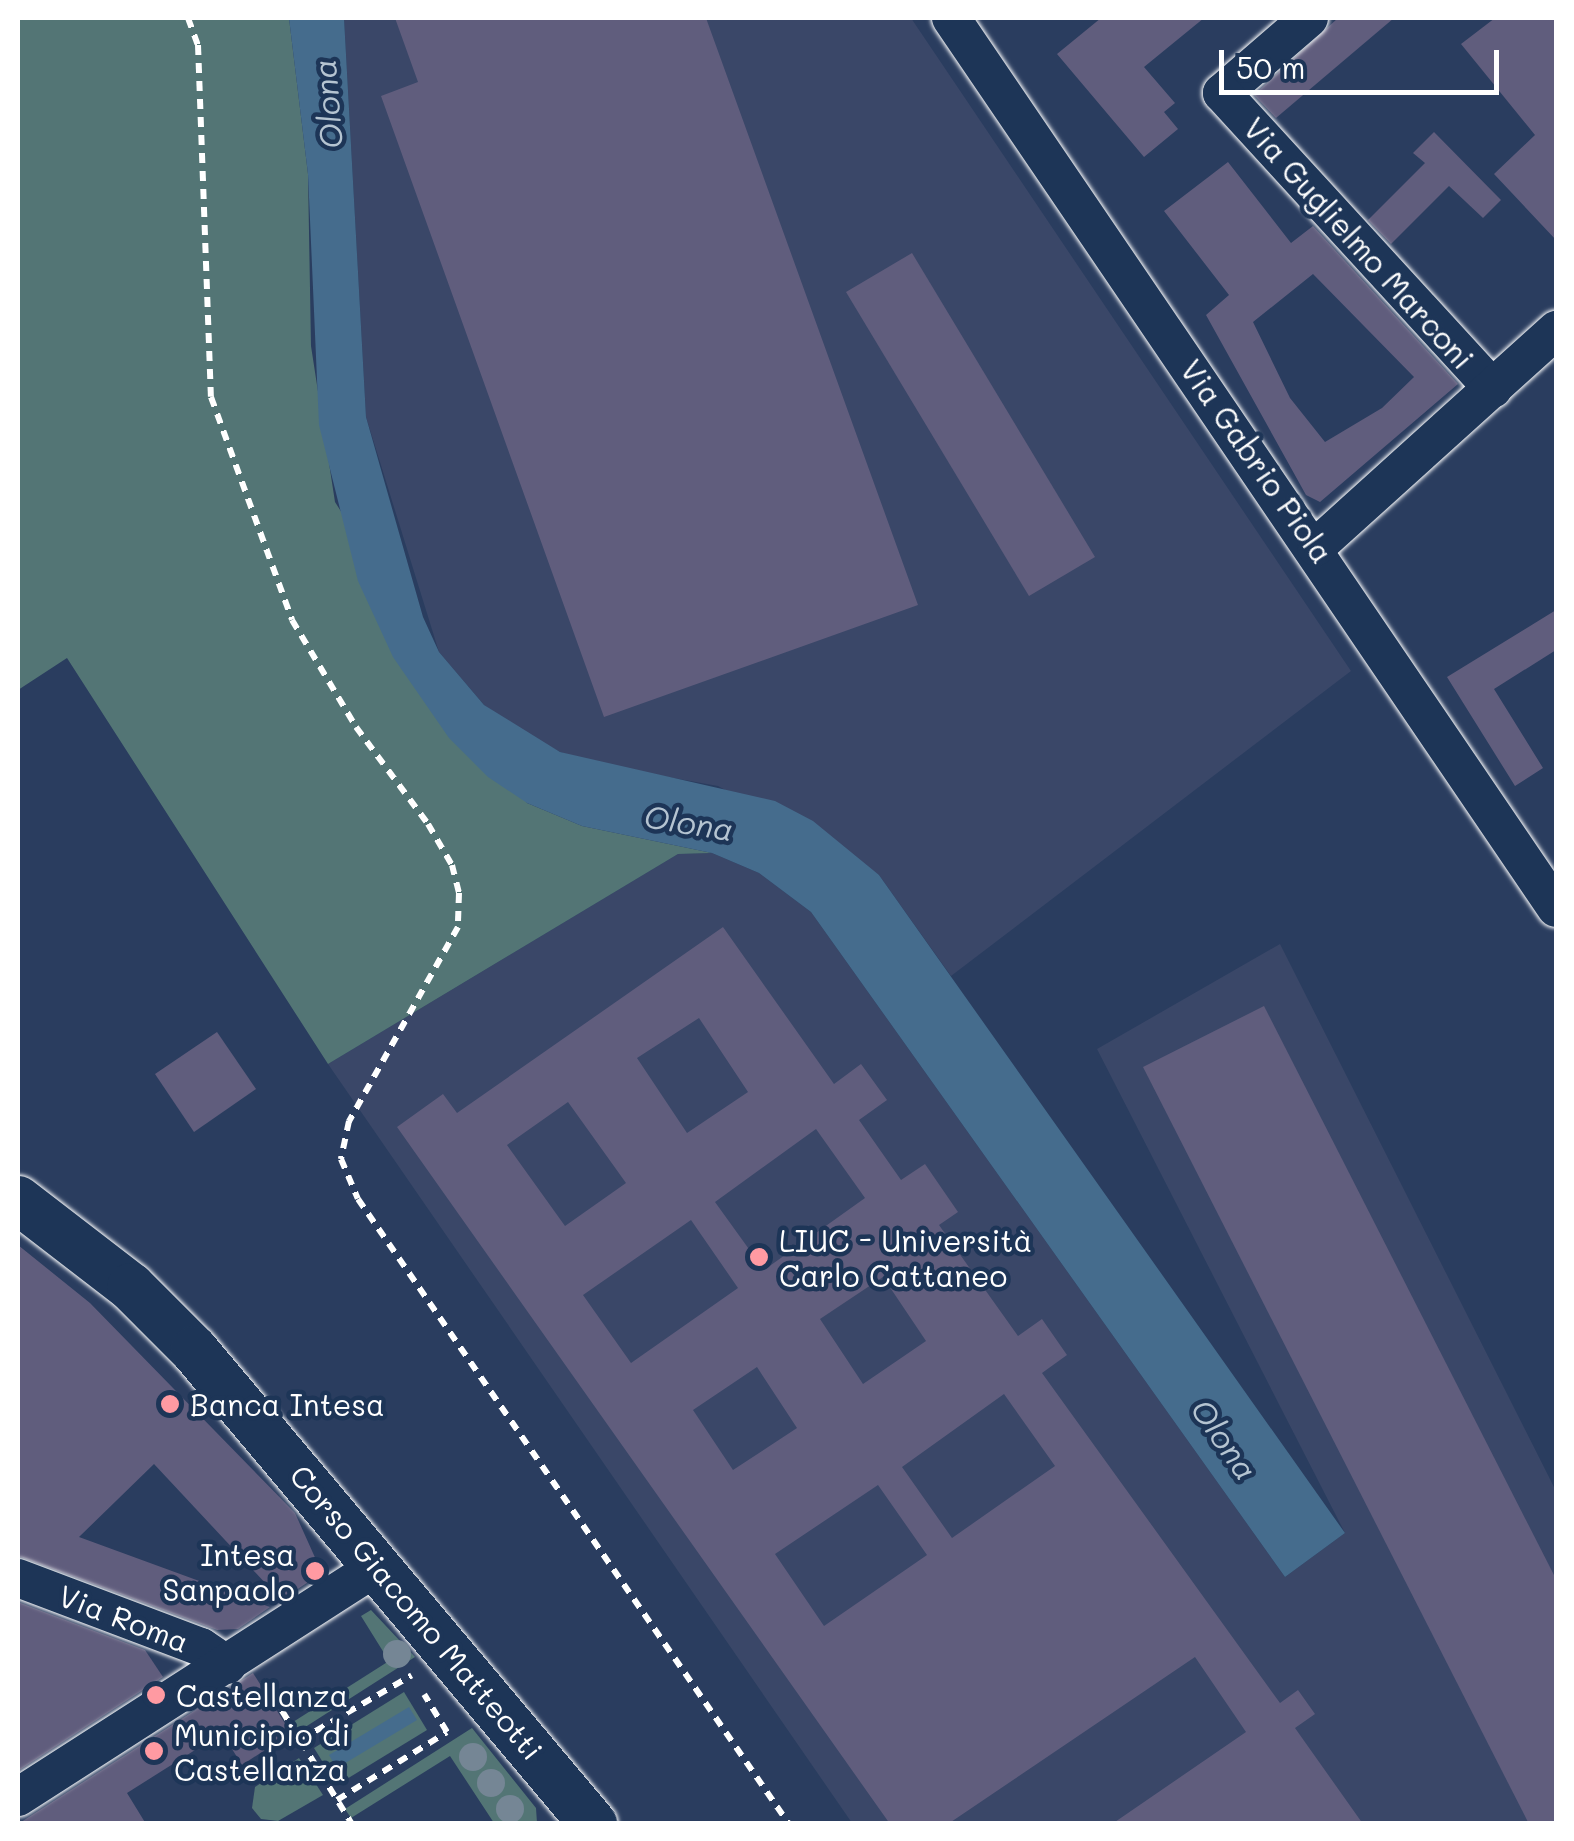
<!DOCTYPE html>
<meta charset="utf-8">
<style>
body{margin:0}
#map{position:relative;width:1574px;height:1841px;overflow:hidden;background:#2a3d5f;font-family:Mali,sans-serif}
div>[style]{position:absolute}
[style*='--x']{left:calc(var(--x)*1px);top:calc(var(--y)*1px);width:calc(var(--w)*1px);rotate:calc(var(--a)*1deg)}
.built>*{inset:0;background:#3a4768}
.green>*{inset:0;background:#537575}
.water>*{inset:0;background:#456c8d}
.building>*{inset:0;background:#605d7d}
.path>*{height:6px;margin-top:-3px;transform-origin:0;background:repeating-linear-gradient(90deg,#fff 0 10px,transparent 0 18px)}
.roads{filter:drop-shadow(0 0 2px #fff) drop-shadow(0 0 2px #fff)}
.minor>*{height:38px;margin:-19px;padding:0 19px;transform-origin:19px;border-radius:19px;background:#1d3557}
.major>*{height:48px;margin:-24px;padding:0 24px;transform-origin:24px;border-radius:24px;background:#1d3557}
.trees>*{width:28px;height:28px;margin:-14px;border-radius:50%;background:#758695}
.dots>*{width:28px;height:28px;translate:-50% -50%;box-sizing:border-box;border:5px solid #1d3557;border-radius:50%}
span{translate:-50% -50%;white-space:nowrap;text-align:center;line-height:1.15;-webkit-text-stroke:9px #1d3557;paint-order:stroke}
.street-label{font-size:30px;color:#fff}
.poi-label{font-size:30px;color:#fff}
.left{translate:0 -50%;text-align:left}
.right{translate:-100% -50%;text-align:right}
.water-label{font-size:32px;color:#b5c4d1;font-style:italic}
.frame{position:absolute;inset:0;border:20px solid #fff;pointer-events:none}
.scale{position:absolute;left:1219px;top:50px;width:280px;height:45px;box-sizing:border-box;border:5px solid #fff;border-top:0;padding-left:12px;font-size:30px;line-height:35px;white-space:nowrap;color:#fff;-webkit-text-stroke:8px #1d3557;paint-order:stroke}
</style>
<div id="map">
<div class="built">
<i style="clip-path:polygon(344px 18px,911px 18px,1351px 671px,951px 976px,879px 875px,718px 786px,606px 766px,560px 752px,516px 728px,484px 705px,439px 652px,366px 417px)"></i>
<i style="clip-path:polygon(712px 853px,759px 873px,811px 912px,1285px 1577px,1345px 1533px,1097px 1049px,1280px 944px,1556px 1491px,1556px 1823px,852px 1823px,328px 1064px,678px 854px)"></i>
</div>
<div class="green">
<i style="clip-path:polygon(18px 18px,289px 18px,308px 174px,311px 346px,335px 502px,527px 803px,582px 826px,712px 853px,678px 854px,328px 1064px,67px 658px,18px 690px)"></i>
<i style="clip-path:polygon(371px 1610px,415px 1657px,299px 1731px,293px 1722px,389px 1661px,361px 1616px)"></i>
<i style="clip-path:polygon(404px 1692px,427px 1730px,337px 1785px,314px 1748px)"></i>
<i style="clip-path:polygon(472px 1728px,536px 1808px,537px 1823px,494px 1823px,450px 1756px,351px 1818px,345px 1809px)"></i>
<i style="clip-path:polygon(299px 1758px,323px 1795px,278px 1821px,261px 1819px,252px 1808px,255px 1787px)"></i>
</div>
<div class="water">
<i style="clip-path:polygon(289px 18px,344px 18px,366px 417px,423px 617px,439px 652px,484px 705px,560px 752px,775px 801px,813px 821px,879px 875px,1345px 1533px,1285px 1577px,811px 912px,759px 873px,712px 853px,582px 826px,527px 803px,488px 777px,449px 738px,393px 657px,358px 581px,319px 425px,308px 174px)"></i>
<i style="clip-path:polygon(409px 1707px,417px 1720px,337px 1768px,329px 1755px)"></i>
</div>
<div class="building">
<i style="clip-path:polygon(395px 18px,706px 18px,918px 605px,604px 717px,381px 96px,418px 82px)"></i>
<i style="clip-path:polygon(1101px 18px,1204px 18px,1144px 67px,1175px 103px,1164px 112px,1178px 129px,1144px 157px,1057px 54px)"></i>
<i style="clip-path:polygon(1338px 18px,1394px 18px,1276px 118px,1254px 95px)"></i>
<i style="clip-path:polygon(1495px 18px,1556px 18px,1556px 240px,1494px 174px,1535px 135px,1461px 44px)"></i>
<i style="clip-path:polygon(1434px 132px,1501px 200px,1483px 218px,1449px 186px,1391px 244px,1368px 220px,1425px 163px,1413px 153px)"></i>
<i style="clip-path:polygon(evenodd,1228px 162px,1291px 243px,1313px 226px,1458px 384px,1320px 502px,1306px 495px,1206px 315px,1229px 295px,1164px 211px,1228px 162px,1313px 274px,1414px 377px,1382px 408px,1325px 442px,1290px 398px,1253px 322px,1313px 274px)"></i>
<i style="clip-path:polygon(912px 253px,1095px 557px,1029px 596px,846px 292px)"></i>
<i style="clip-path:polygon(1556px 610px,1556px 650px,1494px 689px,1543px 768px,1515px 786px,1447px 677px)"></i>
<i style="clip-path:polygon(evenodd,723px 927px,834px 1084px,861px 1064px,887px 1100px,859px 1120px,901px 1180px,925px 1164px,958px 1212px,939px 1225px,1018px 1336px,1042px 1319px,1067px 1355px,1042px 1373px,1280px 1703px,1298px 1690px,1315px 1714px,1295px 1728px,1363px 1824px,1112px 1824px,1246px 1732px,1195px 1657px,948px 1824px,890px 1824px,397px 1127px,443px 1094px,457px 1113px,723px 927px,699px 1018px,748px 1092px,687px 1133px,637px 1058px,699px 1018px,723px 927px,568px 1102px,626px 1183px,565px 1226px,507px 1145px,568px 1102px,723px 927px,816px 1129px,865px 1198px,764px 1270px,715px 1202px,816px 1129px,723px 927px,691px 1220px,738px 1288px,631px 1363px,583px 1295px,691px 1220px,723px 927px,883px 1277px,926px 1341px,863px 1384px,820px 1319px,883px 1277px,723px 927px,757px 1367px,797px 1428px,733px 1470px,693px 1410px,757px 1367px,723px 927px,1004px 1394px,1055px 1466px,952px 1538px,902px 1467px,1004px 1394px,723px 927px,878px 1485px,927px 1555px,824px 1626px,775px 1554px,878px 1485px)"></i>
<i style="clip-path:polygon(1264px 1006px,1556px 1579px,1556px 1824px,1529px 1824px,1143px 1067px)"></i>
<i style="clip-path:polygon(217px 1032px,256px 1089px,194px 1132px,155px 1074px)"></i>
<i style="clip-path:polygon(18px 1245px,90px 1303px,295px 1513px,322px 1573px,281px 1600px,154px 1464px,79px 1537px,270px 1607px,238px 1629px,217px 1630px,18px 1556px)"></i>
<i style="clip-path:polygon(18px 1602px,145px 1650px,163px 1677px,18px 1771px)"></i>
<i style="clip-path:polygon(253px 1673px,291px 1733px,242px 1765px,222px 1733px,127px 1793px,146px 1824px,18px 1824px)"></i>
</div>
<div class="path">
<i style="--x:188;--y:18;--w:29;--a:70"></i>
<i style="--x:198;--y:45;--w:352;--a:87.9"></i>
<i style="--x:211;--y:397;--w:237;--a:70"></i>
<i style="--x:292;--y:620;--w:125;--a:59.1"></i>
<i style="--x:356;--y:727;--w:121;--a:53.4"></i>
<i style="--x:428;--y:824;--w:48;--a:59.7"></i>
<i style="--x:452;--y:865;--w:29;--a:76"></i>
<i style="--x:459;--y:893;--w:34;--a:92"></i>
<i style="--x:458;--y:927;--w:223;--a:119.3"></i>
<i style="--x:349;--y:1121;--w:39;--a:102"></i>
<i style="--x:341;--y:1159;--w:43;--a:67"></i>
<i style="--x:358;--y:1199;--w:759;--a:55.41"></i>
<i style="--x:263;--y:1680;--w:169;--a:58.3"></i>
<i style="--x:300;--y:1740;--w:129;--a:-30.1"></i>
<i style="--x:337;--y:1800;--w:129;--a:-31.7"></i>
<i style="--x:447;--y:1732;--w:44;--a:-121.2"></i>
</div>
<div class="roads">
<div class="minor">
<i style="--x:951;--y:18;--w:1076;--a:55.79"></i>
<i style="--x:1309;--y:18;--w:115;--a:139.2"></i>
<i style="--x:1222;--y:93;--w:401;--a:47.5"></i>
<i style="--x:1316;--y:547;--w:324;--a:-42.1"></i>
<i style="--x:18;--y:1578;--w:196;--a:20.7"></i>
<i style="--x:201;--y:1647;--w:32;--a:34"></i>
<i style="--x:18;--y:1797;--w:428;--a:-32.7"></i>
</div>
<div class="major">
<i style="--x:18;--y:1200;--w:143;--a:37.6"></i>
<i style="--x:131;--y:1287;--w:89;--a:45"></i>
<i style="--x:194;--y:1350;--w:620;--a:49.91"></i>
</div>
</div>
<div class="trees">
<i style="left:397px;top:1654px"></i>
<i style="left:473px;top:1757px"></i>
<i style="left:491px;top:1783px"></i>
<i style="left:510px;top:1809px"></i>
</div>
<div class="dots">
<i style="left:759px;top:1257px;background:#ff9aa2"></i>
<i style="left:170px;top:1404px;background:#ff9aa2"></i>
<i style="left:315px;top:1571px;background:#ff9aa2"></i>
<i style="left:156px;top:1695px;background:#ff9aa2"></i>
<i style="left:154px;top:1751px;background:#ff9aa2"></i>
</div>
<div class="street-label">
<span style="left:1359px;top:243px;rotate:48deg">Via Guglielmo Marconi</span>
<span style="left:1257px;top:461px;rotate:55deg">Via Gabrio Piola</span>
<span style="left:417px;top:1612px;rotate:50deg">Corso Giacomo Matteotti</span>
<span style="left:124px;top:1618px;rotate:21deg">Via Roma</span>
</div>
<div class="poi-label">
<span class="left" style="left:779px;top:1257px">LIUC - Università<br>Carlo Cattaneo</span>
<span class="left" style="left:190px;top:1404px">Banca Intesa</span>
<span class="right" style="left:295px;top:1571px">Intesa<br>Sanpaolo</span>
<span class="left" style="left:176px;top:1695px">Castellanza</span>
<span class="left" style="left:174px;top:1751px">Municipio di<br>Castellanza</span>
</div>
<div class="water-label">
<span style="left:327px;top:104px;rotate:-95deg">Olona</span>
<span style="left:689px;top:822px;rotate:9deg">Olona</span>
<span style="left:1225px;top:1439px;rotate:55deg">Olona</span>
</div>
<div class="frame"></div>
<div class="scale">50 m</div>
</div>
